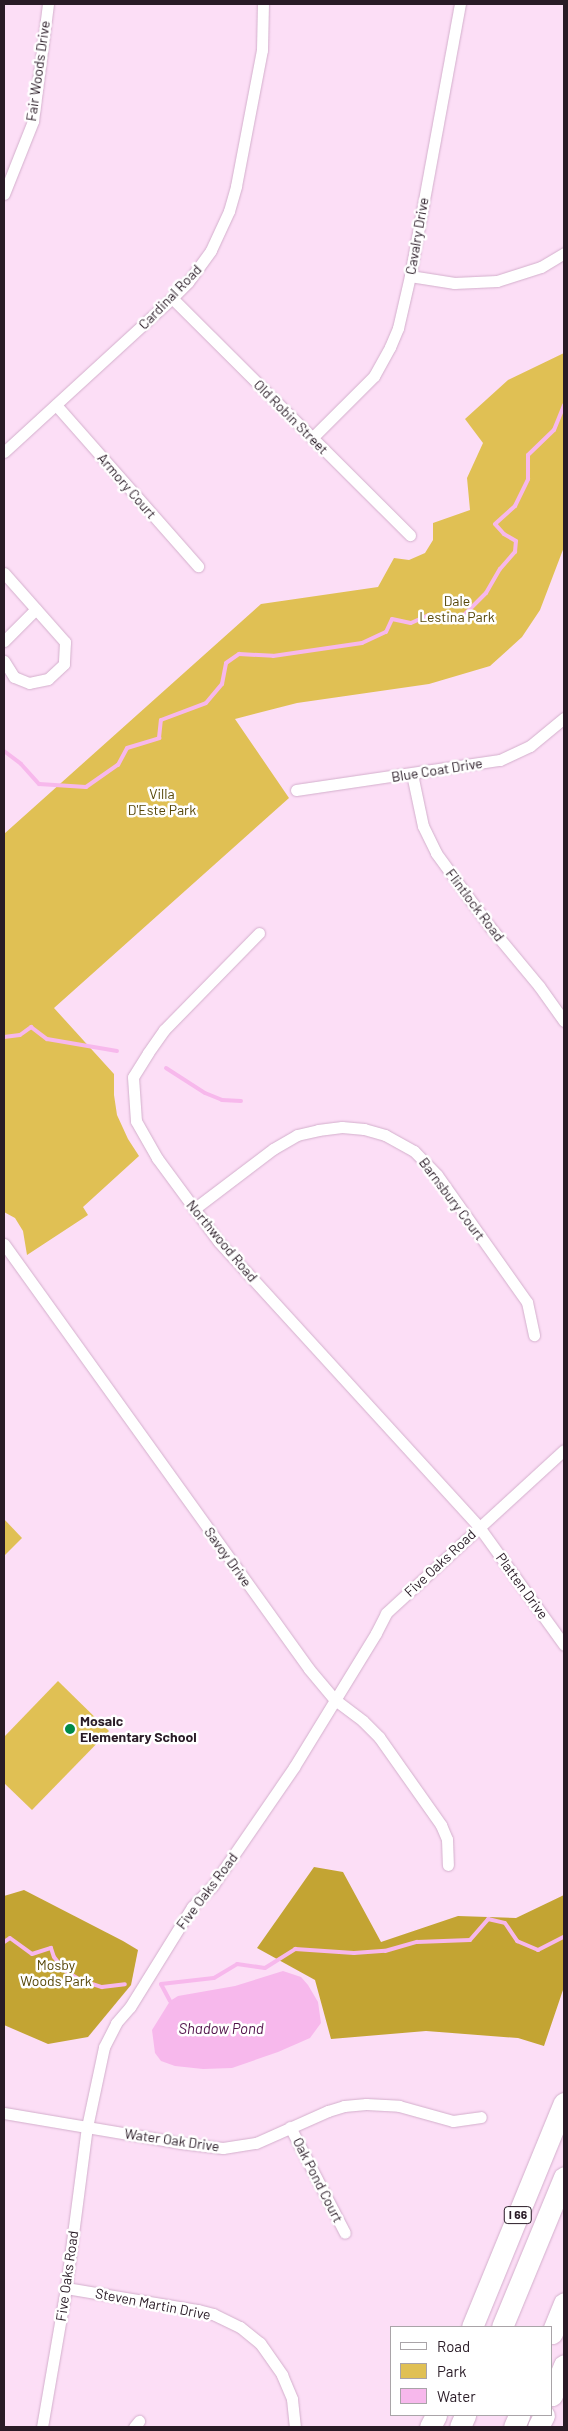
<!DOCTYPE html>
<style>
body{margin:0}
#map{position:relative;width:568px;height:2431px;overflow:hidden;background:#fcdef6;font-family:Barlow,sans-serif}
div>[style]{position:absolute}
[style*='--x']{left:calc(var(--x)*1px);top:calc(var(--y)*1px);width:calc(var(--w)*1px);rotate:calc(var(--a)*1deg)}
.green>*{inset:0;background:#e0c054}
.forest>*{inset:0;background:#c3a433}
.water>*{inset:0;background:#f7b8ec}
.stream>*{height:4px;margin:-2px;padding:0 2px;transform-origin:2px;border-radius:2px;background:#f7b8ec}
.roads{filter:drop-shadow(0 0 1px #d3afcc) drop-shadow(0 0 1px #d3afcc)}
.street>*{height:11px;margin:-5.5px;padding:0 5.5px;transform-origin:5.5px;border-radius:5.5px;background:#fff}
.highway>*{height:21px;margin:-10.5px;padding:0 10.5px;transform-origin:10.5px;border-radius:10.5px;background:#fff}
.dots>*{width:14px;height:14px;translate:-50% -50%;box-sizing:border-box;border:2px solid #fff;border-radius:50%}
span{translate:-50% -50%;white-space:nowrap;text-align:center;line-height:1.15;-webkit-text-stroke:5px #fff;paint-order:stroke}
.shield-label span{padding:1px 4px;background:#fff;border:1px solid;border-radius:4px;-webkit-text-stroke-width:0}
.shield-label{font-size:12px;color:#291b26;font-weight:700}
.street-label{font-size:14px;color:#291b26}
.park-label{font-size:14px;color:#574709}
.poi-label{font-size:14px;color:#291b26;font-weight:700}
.left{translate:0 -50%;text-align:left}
.water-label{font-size:15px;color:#52134b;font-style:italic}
.frame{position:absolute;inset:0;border:5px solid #291b26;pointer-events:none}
.legend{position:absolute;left:390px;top:2326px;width:162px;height:90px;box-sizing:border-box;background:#fff;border:1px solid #a9a4a8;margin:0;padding:6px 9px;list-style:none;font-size:15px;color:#291b26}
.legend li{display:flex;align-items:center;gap:10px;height:25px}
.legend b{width:25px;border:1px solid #a9a4a8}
</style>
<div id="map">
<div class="green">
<i style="clip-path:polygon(564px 353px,564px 547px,540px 610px,522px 637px,490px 666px,429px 684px,297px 703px,235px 719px,289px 798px,54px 1008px,114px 1074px,114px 1095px,117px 1115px,128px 1139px,139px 1156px,83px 1207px,88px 1215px,27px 1255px,23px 1231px,15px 1218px,4px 1212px,4px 834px,261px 604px,378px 587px,394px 558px,409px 560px,425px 553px,433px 540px,433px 523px,470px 510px,467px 478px,483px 443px,465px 419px,508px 380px)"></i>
<i style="clip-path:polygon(4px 1519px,22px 1538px,4px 1556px)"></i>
<i style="clip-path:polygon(58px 1681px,109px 1731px,32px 1810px,4px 1783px,4px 1737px)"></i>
</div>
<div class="forest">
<i style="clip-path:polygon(314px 1867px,343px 1872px,381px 1942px,458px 1916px,516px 1918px,564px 1895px,564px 1987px,544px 2046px,518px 2038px,426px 2031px,331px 2039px,315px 1980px,257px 1948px)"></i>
<i style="clip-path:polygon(24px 1890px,123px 1941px,138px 1950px,131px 1985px,88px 2037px,48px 2044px,4px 2025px,4px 1896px)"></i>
</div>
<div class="water">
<i style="clip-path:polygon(283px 1971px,301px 1977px,308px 1985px,318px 2002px,321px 2023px,310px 2038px,278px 2052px,232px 2068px,203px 2069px,175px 2066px,161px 2061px,155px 2053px,152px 2030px,170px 2001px,178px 1996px,235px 1986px)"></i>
</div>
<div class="stream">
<i style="--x:4;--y:751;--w:21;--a:37"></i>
<i style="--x:21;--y:764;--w:27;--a:48"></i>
<i style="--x:39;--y:784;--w:47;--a:3.7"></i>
<i style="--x:86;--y:787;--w:39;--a:-35"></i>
<i style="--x:118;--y:765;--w:19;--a:-62"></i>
<i style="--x:127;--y:748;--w:34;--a:-17"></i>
<i style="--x:159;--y:738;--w:18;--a:-84"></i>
<i style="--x:161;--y:720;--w:48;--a:-20.7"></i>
<i style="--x:206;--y:703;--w:25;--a:-50"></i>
<i style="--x:222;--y:684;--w:21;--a:-79"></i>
<i style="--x:226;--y:663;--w:16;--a:-35"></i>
<i style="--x:239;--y:654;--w:34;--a:3"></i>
<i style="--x:273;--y:656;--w:90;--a:-8.3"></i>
<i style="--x:362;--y:643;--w:26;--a:-25"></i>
<i style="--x:386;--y:632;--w:14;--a:-65"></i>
<i style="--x:392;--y:619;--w:19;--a:12"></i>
<i style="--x:411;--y:623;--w:20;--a:-24"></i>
<i style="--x:429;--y:615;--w:29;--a:14"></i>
<i style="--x:457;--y:622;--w:41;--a:-45"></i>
<i style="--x:486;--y:593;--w:28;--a:-60"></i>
<i style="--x:500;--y:569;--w:23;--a:-49"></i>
<i style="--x:515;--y:552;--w:11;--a:-85"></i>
<i style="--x:516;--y:541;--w:14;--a:-150"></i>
<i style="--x:504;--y:534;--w:13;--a:-132"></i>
<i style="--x:495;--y:524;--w:27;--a:-42"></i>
<i style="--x:515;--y:506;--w:30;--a:-64"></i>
<i style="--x:528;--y:479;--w:24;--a:-90"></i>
<i style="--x:528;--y:455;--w:36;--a:-44"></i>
<i style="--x:554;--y:430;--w:27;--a:-68"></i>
<i style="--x:4;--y:1037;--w:16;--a:-7"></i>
<i style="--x:20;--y:1035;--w:14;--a:-36"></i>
<i style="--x:31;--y:1027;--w:20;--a:37"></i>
<i style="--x:47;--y:1039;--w:71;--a:9.7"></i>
<i style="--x:166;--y:1068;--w:46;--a:32.7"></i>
<i style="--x:205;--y:1093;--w:18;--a:22"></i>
<i style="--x:222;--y:1100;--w:19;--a:3"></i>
<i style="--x:4;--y:1942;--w:7;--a:-34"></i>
<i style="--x:10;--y:1938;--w:27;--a:36"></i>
<i style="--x:32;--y:1954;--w:20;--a:-18"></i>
<i style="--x:51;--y:1948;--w:9;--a:72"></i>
<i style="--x:54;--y:1957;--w:16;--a:52"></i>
<i style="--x:64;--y:1970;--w:19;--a:32"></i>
<i style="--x:80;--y:1980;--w:23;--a:18"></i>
<i style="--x:102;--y:1987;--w:23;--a:-7"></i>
<i style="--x:170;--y:2001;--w:19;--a:-118"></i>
<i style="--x:161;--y:1984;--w:53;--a:-6.5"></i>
<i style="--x:214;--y:1978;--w:27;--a:-31"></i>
<i style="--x:237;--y:1964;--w:28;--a:8"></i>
<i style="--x:265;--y:1968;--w:36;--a:-32"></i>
<i style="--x:295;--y:1949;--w:59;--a:3.9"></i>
<i style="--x:354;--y:1953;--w:31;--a:-4"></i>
<i style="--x:385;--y:1951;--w:33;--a:-16"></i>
<i style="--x:417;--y:1942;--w:53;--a:-2.2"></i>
<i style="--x:470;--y:1940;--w:28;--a:-49"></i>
<i style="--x:488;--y:1919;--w:17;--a:13"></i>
<i style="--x:505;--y:1923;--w:22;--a:56"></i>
<i style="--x:517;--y:1941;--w:23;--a:23"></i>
<i style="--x:538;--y:1950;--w:29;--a:-27"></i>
</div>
<div class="roads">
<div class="street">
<i style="--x:4;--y:194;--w:79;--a:-68.3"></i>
<i style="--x:33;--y:121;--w:118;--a:-82.7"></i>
<i style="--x:410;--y:276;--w:45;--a:9"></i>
<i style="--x:454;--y:283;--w:43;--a:-2.7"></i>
<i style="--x:497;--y:281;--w:46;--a:-17.7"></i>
<i style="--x:541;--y:267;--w:27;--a:-31"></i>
<i style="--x:172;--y:298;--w:336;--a:44.9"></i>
<i style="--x:56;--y:405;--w:215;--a:48.6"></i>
<i style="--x:312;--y:438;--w:88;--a:-45"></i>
<i style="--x:374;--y:376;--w:33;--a:-61"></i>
<i style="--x:390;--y:347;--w:21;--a:-67"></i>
<i style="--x:398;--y:328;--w:53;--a:-77"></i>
<i style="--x:410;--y:276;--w:277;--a:-79.6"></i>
<i style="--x:4;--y:452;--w:228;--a:-42.5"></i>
<i style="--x:172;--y:298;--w:23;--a:-45"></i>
<i style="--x:188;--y:282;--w:39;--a:-54"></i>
<i style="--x:211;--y:250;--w:43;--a:-65.2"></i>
<i style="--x:229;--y:211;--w:26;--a:-74"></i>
<i style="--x:236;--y:186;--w:138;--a:-79.2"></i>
<i style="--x:262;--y:50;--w:46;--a:-88.8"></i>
<i style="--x:4;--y:573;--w:92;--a:48.5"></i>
<i style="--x:65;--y:642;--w:22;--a:93"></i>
<i style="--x:64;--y:664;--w:22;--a:137"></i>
<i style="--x:48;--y:679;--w:19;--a:168"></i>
<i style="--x:29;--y:683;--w:16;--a:-158"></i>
<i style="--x:14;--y:677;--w:19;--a:-122"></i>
<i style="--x:4;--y:641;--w:45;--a:-45"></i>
<i style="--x:412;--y:774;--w:53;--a:78.1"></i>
<i style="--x:423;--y:826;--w:30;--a:64"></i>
<i style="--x:436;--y:853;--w:92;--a:53.9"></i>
<i style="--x:490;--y:927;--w:77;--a:50.3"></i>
<i style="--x:539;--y:986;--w:43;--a:54.5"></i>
<i style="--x:296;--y:790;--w:206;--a:-8.4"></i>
<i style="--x:500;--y:760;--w:33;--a:-25"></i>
<i style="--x:530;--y:746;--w:44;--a:-39.5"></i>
<i style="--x:259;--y:933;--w:136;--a:134.4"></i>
<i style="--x:164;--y:1030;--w:28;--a:125"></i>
<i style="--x:148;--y:1053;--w:28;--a:122"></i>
<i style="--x:133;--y:1077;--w:44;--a:86.1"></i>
<i style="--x:136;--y:1121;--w:43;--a:60.4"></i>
<i style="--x:157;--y:1158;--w:104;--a:53.6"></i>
<i style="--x:219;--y:1242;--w:386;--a:47.6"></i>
<i style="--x:479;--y:1527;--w:145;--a:54.2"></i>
<i style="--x:194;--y:1209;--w:99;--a:-37.2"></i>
<i style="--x:273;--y:1149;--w:28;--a:-30"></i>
<i style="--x:297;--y:1135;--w:22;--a:-13"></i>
<i style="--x:318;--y:1130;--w:24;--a:-7"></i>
<i style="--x:342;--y:1127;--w:22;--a:5"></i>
<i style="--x:364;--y:1129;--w:22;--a:16"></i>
<i style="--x:385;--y:1135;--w:33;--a:29"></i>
<i style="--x:414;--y:1151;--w:33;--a:46"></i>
<i style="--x:437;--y:1175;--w:156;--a:54.7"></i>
<i style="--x:527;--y:1302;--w:34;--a:78"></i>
<i style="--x:4;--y:1244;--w:523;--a:54.33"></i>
<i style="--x:309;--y:1669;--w:39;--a:50"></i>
<i style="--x:334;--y:1699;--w:36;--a:37"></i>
<i style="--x:363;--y:1721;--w:23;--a:45"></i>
<i style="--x:379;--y:1737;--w:108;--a:54.8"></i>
<i style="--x:441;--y:1825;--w:15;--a:67"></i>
<i style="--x:447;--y:1839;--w:26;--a:88"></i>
<i style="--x:4;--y:2113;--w:180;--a:9.6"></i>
<i style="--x:181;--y:2143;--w:42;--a:6.8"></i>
<i style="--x:223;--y:2148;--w:33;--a:-9"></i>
<i style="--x:256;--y:2143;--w:79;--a:-24"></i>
<i style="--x:328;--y:2111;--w:17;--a:-17"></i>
<i style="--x:344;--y:2106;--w:22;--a:-5"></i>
<i style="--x:366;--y:2104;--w:33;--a:3"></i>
<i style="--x:399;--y:2106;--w:56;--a:15.5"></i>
<i style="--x:453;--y:2121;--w:28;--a:-8"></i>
<i style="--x:290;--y:2127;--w:119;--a:62.6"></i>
<i style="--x:66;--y:2288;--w:134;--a:9.5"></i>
<i style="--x:198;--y:2310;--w:16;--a:15"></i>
<i style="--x:213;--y:2314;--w:30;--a:26"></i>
<i style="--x:240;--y:2327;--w:26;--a:39"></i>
<i style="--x:260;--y:2343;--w:39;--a:55"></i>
<i style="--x:282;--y:2375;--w:26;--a:67"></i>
<i style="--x:292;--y:2399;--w:28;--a:84"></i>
<i style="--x:42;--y:2427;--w:141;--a:-80.2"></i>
<i style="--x:66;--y:2288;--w:162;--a:-82.6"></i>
<i style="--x:87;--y:2127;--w:82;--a:-78"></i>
<i style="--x:104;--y:2047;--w:27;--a:-63"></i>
<i style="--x:116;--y:2023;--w:21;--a:-49"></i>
<i style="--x:130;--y:2007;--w:118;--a:-58.2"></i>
<i style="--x:192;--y:1907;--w:30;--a:-46"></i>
<i style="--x:213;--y:1885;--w:143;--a:-55.5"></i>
<i style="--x:294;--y:1767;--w:157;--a:-58.5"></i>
<i style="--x:376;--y:1633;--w:22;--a:-63"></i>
<i style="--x:386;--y:1613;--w:241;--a:-42.5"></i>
<i style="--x:134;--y:2427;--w:8;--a:-50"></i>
</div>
<div class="highway">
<i style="--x:472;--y:2327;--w:242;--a:-67.7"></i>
<i style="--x:502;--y:2327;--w:162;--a:-67.5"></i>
<i style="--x:552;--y:2333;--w:32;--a:-68"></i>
<i style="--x:552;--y:2395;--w:32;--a:-68"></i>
<i style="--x:430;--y:2427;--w:13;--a:-63"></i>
<i style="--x:460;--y:2427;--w:13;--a:-67"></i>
<i style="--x:514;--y:2427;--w:13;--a:-67"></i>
<i style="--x:538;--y:2427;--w:13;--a:-63"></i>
</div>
</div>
<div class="dots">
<i style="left:70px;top:1729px;background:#018a47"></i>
</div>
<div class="shield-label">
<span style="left:518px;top:2215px">I 66</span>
</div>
<div class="street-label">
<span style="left:38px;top:71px;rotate:-82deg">Fair Woods Drive</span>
<span style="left:417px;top:236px;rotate:-80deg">Cavalry Drive</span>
<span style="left:170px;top:297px;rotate:-46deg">Cardinal Road</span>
<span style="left:291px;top:417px;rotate:45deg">Old Robin Street</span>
<span style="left:127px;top:486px;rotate:49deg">Armory Court</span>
<span style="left:437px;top:770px;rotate:-9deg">Blue Coat Drive</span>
<span style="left:475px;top:905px;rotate:53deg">Flintlock Road</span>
<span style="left:452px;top:1199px;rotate:53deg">Barnsbury Court</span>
<span style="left:222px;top:1241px;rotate:50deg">Northwood Road</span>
<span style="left:228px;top:1557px;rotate:54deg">Savoy Drive</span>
<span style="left:440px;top:1563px;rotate:-43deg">Five Oaks Road</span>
<span style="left:522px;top:1586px;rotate:54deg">Platten Drive</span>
<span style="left:207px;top:1891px;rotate:-53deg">Five Oaks Road</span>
<span style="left:172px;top:2140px;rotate:8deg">Water Oak Drive</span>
<span style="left:318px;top:2180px;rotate:63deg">Oak Pond Court</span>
<span style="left:67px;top:2276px;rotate:-82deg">Five Oaks Road</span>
<span style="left:153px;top:2304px;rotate:11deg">Steven Martin Drive</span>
</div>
<div class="park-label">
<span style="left:457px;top:609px">Dale<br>Lestina Park</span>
<span style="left:162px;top:802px">Villa<br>D'Este Park</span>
<span style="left:56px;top:1973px">Mosby<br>Woods Park</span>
</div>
<div class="poi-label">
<span class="left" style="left:80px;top:1729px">Mosaic<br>Elementary School</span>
</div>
<div class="water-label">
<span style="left:221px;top:2029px">Shadow Pond</span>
</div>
<div class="frame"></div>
<ul class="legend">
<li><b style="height:6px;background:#fff"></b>Road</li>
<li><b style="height:14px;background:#e0c054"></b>Park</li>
<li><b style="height:14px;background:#f7b8ec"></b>Water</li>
</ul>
</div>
